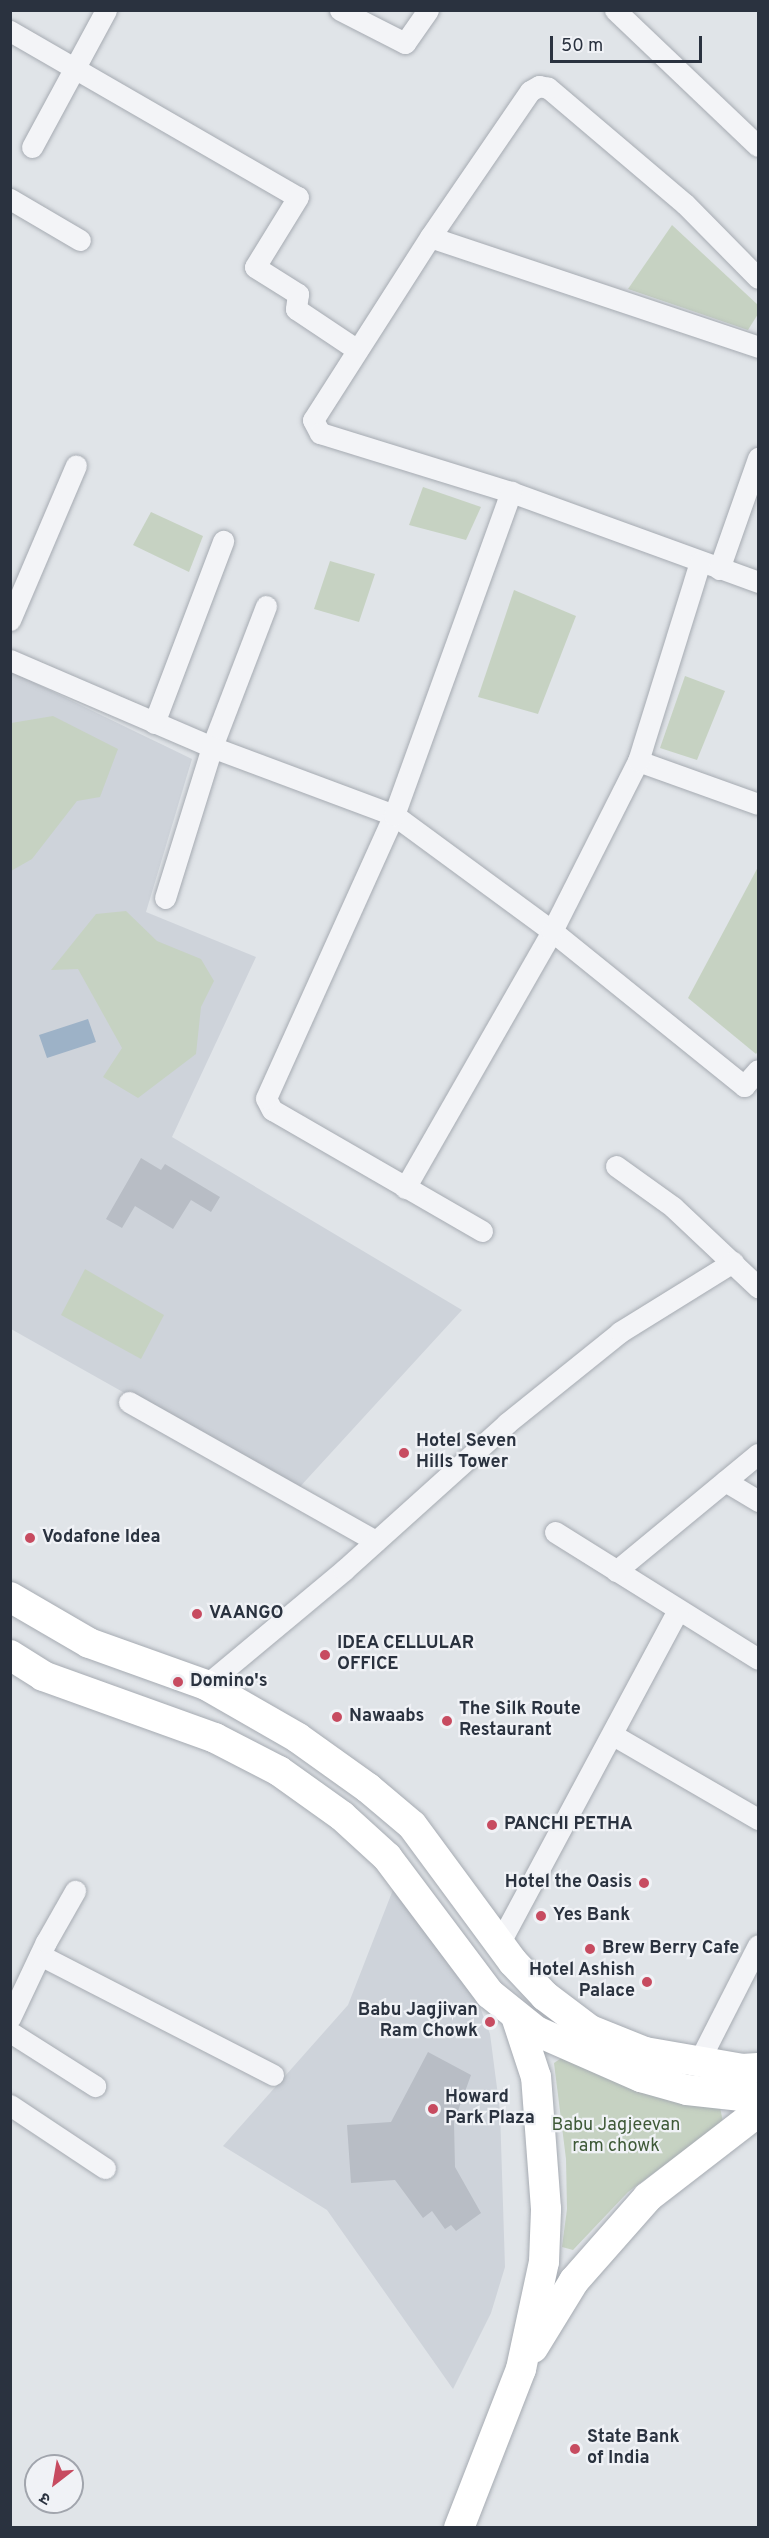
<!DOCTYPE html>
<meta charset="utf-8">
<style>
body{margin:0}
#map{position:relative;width:769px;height:2538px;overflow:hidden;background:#e0e4e8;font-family:Overpass,"Noto Sans Devanagari",sans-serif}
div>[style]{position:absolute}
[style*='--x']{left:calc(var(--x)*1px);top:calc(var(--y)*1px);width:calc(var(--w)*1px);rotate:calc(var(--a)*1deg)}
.built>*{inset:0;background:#ced3da}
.green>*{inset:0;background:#c6d2c2}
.water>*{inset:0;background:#9db2c7}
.building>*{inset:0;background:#b8bdc5}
.roads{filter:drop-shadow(0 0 2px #a6abb2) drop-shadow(0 0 2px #a6abb2)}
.street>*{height:21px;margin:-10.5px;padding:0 10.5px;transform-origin:10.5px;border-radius:10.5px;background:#f3f4f7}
.secondary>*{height:30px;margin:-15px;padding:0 15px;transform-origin:15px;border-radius:15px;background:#fff}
.dots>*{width:16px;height:16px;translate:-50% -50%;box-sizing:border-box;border:3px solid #f0f2f6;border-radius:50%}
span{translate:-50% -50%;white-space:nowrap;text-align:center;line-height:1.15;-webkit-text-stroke:4.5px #f0f2f6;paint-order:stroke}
.poi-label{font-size:18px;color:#2a323f;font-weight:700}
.left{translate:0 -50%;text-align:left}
.right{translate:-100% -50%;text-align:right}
.park-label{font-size:18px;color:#3f5a38}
.frame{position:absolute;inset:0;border:12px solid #2a323f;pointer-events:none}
.north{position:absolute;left:24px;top:2454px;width:60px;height:60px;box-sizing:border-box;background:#f0f2f6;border:2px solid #a1a5ad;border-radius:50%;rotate:211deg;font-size:16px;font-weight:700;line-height:24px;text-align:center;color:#2a323f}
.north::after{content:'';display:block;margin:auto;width:21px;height:27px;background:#c74b60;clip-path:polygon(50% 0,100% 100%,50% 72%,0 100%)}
.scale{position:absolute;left:550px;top:36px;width:152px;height:27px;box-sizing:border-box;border:3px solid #2a323f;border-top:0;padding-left:8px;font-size:18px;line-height:21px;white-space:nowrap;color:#2a323f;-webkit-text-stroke:4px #f0f2f6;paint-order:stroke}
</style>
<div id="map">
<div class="built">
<i style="clip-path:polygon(10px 671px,192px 759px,146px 912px,256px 957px,172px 1137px,462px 1310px,297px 1490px,11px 1329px)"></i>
<i style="clip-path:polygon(396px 1882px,467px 1972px,490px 2034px,500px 2111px,505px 2267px,491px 2313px,453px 2389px,327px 2210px,223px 2146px,348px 2005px)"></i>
</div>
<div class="green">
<i style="clip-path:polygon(672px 225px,758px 305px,758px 314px,748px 330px,628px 289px)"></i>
<i style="clip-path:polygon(423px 487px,481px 507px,466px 540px,409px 525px)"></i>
<i style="clip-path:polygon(151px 512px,203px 536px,189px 572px,133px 545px)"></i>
<i style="clip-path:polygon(330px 561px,375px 574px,359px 622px,314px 609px)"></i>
<i style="clip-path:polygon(514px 590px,576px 616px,538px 714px,478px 697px)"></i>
<i style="clip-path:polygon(685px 676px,725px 691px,697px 760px,660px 748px)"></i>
<i style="clip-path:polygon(53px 716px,118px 749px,100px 797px,77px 801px,32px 859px,11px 871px,11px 723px)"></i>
<i style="clip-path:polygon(758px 867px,758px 1051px,756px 1054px,688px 998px)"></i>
<i style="clip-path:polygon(126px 911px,157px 941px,201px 959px,214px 981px,201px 1007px,196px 1054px,138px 1098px,103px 1077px,122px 1048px,78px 969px,51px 970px,96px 914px)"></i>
<i style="clip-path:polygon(85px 1269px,164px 1315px,141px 1359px,61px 1315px)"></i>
<i style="clip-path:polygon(563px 2057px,638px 2091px,720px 2107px,723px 2122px,628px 2192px,573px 2250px,562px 2247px,567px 2209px,566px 2159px,554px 2063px)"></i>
</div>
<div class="water">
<i style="clip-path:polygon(88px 1019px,96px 1042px,47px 1058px,39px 1035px)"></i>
</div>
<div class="building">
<i style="clip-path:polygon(141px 1158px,161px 1170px,165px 1164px,220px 1197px,211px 1212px,191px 1200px,173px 1229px,135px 1206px,122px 1228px,106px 1219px)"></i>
<i style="clip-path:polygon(428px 2052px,471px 2075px,454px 2122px,455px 2167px,481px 2213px,456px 2231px,451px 2225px,445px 2229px,432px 2211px,423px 2218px,395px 2180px,351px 2183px,347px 2125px,391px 2122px)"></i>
</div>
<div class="roads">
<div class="street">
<i style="--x:340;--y:10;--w:73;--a:26.9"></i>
<i style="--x:405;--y:43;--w:40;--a:-55.1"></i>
<i style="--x:615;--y:10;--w:197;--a:43.6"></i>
<i style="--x:10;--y:31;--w:332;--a:30"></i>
<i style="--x:298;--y:197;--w:82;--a:121.6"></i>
<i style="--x:255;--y:267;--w:51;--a:32.1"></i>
<i style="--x:298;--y:294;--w:15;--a:98"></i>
<i style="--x:296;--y:309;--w:72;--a:33.7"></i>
<i style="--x:32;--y:147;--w:156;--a:-61.6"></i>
<i style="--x:10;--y:199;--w:81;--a:30.4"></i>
<i style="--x:430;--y:237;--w:346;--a:18.5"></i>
<i style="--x:758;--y:278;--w:104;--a:-134.6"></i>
<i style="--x:685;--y:204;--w:180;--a:-139.7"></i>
<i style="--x:548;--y:88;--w:9;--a:-167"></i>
<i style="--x:539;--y:86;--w:10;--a:151"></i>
<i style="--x:530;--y:91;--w:177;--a:124.4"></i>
<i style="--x:430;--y:237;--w:217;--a:122.6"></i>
<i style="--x:313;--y:420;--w:15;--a:62"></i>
<i style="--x:320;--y:433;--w:200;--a:17.2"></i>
<i style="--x:511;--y:492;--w:263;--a:20"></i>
<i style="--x:719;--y:569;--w:118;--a:-70.6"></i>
<i style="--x:266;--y:606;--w:151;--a:111"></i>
<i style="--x:212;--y:747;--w:194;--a:20.5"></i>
<i style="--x:394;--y:815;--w:196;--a:36.3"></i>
<i style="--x:552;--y:931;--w:247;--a:38.9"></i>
<i style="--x:744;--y:1086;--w:21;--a:-49"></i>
<i style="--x:10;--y:620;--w:168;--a:-66.9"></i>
<i style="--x:10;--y:660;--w:220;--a:23.3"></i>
<i style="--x:212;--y:747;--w:158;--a:107.3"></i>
<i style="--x:154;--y:723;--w:195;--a:-69.2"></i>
<i style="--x:638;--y:761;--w:127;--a:19.7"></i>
<i style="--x:616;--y:1166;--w:70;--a:35.7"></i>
<i style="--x:673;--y:1207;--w:117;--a:43.3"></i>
<i style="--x:405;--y:1188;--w:296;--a:-60.2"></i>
<i style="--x:552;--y:931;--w:191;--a:-63.2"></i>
<i style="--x:638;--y:761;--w:208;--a:-72.7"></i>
<i style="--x:482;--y:1231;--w:242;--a:-150"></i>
<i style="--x:272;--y:1110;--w:13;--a:-117"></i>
<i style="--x:266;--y:1098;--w:311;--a:-65.7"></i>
<i style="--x:394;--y:815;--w:344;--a:-70.1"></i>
<i style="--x:129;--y:1402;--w:283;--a:29.4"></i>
<i style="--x:725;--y:1481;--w:39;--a:31"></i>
<i style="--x:555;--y:1532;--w:239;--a:32"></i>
<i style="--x:616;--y:1571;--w:184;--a:-39.5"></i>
<i style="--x:206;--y:1685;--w:180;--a:-39.8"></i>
<i style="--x:344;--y:1570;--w:219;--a:-42"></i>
<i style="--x:507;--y:1423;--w:145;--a:-38.8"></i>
<i style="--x:620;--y:1332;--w:133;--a:-31.8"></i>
<i style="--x:613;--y:1735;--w:168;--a:30.1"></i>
<i style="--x:500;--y:1942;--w:377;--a:-61.8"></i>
<i style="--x:40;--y:1955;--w:262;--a:27.2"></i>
<i style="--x:10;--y:2018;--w:84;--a:-64.7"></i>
<i style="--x:46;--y:1942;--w:59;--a:-60.4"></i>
<i style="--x:10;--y:2032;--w:101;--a:32.4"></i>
<i style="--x:698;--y:2063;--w:132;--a:-63"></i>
<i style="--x:10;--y:2105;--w:114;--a:33.6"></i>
</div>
<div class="secondary">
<i style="--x:10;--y:1597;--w:91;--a:30.2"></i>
<i style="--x:89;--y:1643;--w:124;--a:19.7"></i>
<i style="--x:206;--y:1685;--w:106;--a:29.9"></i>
<i style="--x:298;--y:1738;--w:86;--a:35.5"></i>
<i style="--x:368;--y:1788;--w:57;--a:40.1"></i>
<i style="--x:412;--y:1825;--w:170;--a:53.6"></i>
<i style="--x:513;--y:1962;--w:47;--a:46.7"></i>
<i style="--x:545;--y:1996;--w:56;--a:37.1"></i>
<i style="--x:590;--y:2030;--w:59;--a:21.8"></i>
<i style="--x:645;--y:2052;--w:98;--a:9.9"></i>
<i style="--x:742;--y:2069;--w:16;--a:-4"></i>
<i style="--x:10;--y:1655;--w:39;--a:32"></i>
<i style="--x:43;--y:1676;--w:183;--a:19.8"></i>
<i style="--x:215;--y:1738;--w:72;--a:27.3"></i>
<i style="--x:279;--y:1771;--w:77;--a:35.5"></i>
<i style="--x:342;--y:1816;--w:61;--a:42.3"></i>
<i style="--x:387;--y:1857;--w:171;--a:53.1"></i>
<i style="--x:490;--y:1994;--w:59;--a:38.8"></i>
<i style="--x:536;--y:2031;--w:115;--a:23.7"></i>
<i style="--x:641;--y:2077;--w:48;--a:15.8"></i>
<i style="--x:687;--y:2090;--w:71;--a:6.4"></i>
<i style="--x:533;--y:2348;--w:79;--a:-58.5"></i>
<i style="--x:574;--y:2281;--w:112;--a:-48.6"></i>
<i style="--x:648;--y:2197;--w:139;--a:-37.7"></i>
<i style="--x:459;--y:2528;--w:171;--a:-68.7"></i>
<i style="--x:521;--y:2369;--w:109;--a:-77.9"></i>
<i style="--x:544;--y:2262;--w:53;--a:-87.8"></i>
<i style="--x:546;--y:2209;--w:132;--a:-94.3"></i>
<i style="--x:536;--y:2077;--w:64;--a:-108.2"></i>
</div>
</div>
<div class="dots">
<i style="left:404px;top:1453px;background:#c74b60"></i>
<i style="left:30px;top:1538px;background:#c74b60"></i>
<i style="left:197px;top:1614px;background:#c74b60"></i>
<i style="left:325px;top:1655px;background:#c74b60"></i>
<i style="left:178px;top:1682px;background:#c74b60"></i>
<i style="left:337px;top:1717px;background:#c74b60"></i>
<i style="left:447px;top:1721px;background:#c74b60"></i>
<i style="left:492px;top:1825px;background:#c74b60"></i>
<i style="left:644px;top:1883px;background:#c74b60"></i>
<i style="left:541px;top:1916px;background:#c74b60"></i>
<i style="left:590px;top:1949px;background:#c74b60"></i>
<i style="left:647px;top:1982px;background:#c74b60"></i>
<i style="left:490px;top:2022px;background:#c74b60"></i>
<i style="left:433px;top:2109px;background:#c74b60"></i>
<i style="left:575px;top:2449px;background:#c74b60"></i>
</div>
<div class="poi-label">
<span class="left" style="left:416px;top:1453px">Hotel Seven<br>Hills Tower</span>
<span class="left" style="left:42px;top:1538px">Vodafone Idea</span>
<span class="left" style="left:209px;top:1614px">VAANGO</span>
<span class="left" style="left:337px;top:1655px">IDEA CELLULAR<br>OFFICE</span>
<span class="left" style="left:190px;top:1682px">Domino's</span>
<span class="left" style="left:459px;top:1721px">The Silk Route<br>Restaurant</span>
<span class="left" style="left:349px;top:1717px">Nawaabs</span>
<span class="left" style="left:504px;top:1825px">PANCHI PETHA</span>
<span class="right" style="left:632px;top:1883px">Hotel the Oasis</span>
<span class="left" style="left:553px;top:1916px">Yes Bank</span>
<span class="left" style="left:602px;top:1949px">Brew Berry Cafe</span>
<span class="right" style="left:635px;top:1982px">Hotel Ashish<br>Palace</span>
<span class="right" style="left:478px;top:2022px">Babu Jagjivan<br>Ram Chowk</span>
<span class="left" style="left:445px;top:2109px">Howard<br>Park Plaza</span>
<span class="left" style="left:587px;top:2449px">State Bank<br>of India</span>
</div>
<div class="park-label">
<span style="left:616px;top:2137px">Babu Jagjeevan<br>ram chowk</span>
</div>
<div class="frame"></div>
<div class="north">उ</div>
<div class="scale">50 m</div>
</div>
